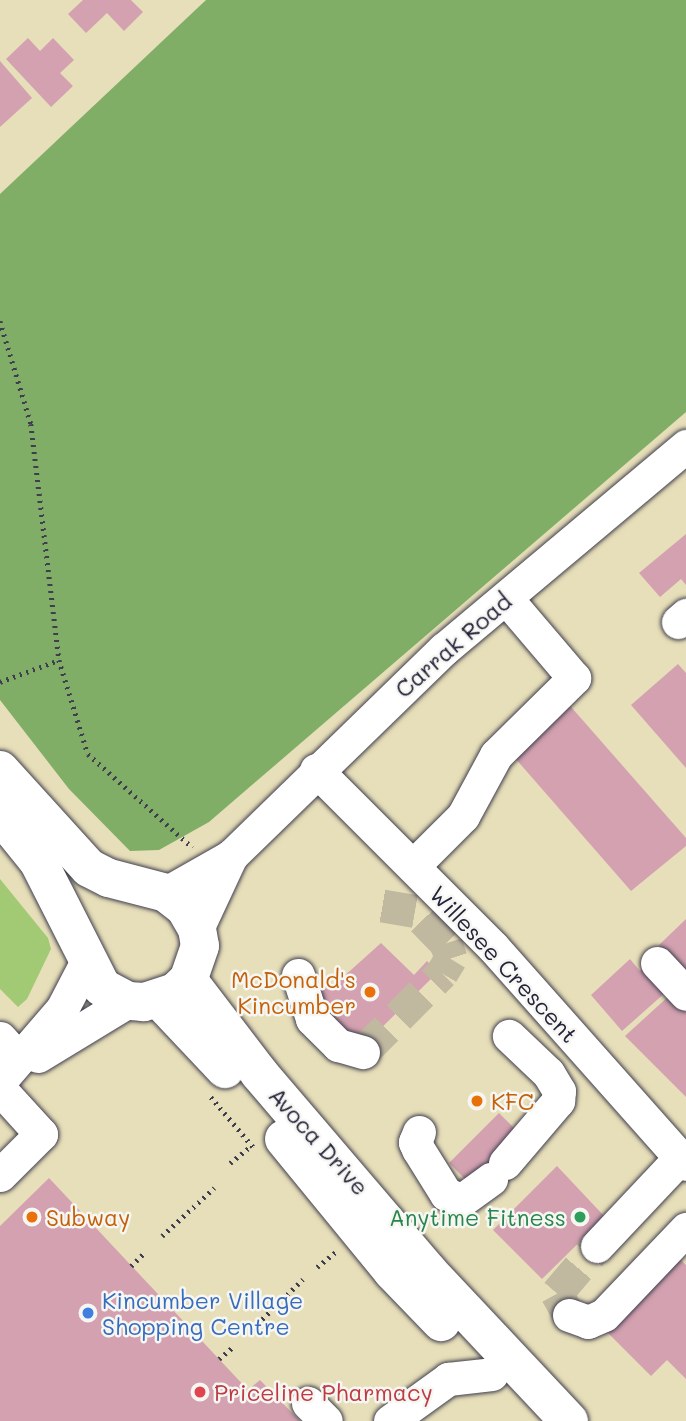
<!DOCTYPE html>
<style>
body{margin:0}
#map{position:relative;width:686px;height:1421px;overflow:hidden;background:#e7dfb9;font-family:Mali,sans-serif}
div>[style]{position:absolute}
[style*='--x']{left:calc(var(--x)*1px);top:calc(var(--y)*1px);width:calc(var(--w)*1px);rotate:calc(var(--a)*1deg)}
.green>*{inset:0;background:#a2ca75}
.forest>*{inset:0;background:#81ae66}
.building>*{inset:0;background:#d3a1b0}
.minor-tunnel>*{height:33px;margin-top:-16.5px;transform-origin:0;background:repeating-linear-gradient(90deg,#c0b9a0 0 33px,transparent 0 50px)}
.path>*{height:4.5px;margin-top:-2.25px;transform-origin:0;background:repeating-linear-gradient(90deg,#403e4e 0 2px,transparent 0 7px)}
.roads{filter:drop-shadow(0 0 2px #403e4e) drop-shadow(0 0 2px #403e4e)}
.minor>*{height:33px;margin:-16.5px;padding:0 16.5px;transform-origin:16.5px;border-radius:16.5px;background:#fff}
.major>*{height:38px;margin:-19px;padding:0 19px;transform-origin:19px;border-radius:19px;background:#fff}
.dots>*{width:19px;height:19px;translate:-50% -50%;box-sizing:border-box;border:4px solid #f6f6f2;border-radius:50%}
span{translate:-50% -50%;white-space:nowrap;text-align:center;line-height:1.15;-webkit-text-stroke:5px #f6f6f2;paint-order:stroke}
.street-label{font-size:23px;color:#22223b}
.food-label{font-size:23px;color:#c56008}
.right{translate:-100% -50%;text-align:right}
.left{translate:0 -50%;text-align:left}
.leisure-label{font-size:23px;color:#27864d}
.shop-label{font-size:23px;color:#366cbe}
.health-label{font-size:23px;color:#be3a42}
</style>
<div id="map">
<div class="green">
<i style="clip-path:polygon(0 879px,48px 938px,51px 949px,27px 999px,18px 1007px,0 989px)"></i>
</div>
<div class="forest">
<i style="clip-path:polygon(206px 0,686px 0,686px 412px,209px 822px,159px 850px,130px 851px,69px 789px,0 700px,0 194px)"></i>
</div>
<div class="building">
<i style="clip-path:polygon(83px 0,131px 0,143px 12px,124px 31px,107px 13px,86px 33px,68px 14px)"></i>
<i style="clip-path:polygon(28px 38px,40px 51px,53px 38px,74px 60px,60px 73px,73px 86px,51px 107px,6px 59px)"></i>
<i style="clip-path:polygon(0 61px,32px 98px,0 127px)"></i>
<i style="clip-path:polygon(686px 534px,686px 585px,681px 579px,660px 597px,639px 573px)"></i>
<i style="clip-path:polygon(678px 664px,686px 673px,686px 768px,631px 705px)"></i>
<i style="clip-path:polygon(565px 700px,686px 838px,686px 846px,631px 891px,508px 750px)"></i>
<i style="clip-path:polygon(686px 919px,686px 982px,659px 945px)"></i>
<i style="clip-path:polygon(381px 943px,414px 975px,427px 961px,438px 972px,362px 1047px,312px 996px,327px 981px,332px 987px)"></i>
<i style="clip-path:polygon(630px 959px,640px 971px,644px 967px,666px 992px,622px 1031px,591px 995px)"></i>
<i style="clip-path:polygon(670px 995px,686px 1012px,686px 1097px,625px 1036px)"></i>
<i style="clip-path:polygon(499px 1113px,522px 1136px,472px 1186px,449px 1163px)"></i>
<i style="clip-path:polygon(557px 1166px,605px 1217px,542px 1279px,493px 1230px)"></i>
<i style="clip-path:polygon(49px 1178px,248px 1390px,260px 1380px,300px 1421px,0 1421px,0 1226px)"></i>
<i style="clip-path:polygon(674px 1253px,686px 1265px,686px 1379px,667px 1360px,651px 1376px,601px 1326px)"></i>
</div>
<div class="minor-tunnel">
<i style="--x:363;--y:1052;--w:112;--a:-45"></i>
<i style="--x:442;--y:973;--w:17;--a:-59"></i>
<i style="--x:451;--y:958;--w:16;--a:-108"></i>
<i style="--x:446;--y:943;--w:45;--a:-134.1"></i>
<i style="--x:415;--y:911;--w:48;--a:-170.3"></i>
<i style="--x:569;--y:1315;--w:25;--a:-119"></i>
<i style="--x:557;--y:1293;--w:62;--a:-49.6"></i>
</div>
<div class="path">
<i style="--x:0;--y:321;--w:108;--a:73.2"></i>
<i style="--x:31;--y:424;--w:238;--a:83.2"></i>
<i style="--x:59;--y:660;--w:98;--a:72.9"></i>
<i style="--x:88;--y:754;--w:140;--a:41.8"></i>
<i style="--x:0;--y:682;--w:63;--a:-20.4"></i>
<i style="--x:211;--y:1097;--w:68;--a:49.8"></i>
<i style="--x:230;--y:1163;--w:28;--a:-39"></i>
<i style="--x:162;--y:1236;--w:71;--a:-42.7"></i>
<i style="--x:131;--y:1266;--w:18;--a:-45"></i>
<i style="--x:317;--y:1267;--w:26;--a:-39"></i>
<i style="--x:252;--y:1329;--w:71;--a:-44.4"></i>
<i style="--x:219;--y:1359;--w:20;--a:-41"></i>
</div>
<div class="roads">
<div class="minor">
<i style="--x:678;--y:622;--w:11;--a:-41"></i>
<i style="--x:316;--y:770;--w:250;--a:45"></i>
<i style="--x:493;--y:947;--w:290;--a:48.4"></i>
<i style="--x:413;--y:866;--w:71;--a:-45"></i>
<i style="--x:463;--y:816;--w:69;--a:-61.6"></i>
<i style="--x:496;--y:755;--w:110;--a:-44.6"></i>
<i style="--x:574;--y:678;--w:105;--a:-130.4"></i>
<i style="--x:166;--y:893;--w:75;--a:-29.6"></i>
<i style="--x:231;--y:856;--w:297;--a:-44.2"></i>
<i style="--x:444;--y:649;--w:316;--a:-40"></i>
<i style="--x:197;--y:929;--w:81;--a:-65"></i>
<i style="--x:657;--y:963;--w:42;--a:46.9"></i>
<i style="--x:298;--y:975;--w:46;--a:72.3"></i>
<i style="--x:312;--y:1019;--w:37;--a:45"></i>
<i style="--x:338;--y:1045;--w:26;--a:16"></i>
<i style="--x:0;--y:1038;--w:28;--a:48"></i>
<i style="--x:38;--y:1056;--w:105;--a:-31.4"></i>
<i style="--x:0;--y:1081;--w:95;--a:-49.3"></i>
<i style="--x:62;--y:1009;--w:54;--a:-62.5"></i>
<i style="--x:0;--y:1089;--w:61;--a:47.7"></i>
<i style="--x:41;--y:1134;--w:58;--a:135"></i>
<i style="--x:419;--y:1132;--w:11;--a:112"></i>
<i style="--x:415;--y:1142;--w:8;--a:67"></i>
<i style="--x:418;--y:1149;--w:53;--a:58.1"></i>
<i style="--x:446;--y:1194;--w:17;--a:21"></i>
<i style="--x:462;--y:1200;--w:36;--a:-36"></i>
<i style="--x:505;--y:1163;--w:82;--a:-49.5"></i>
<i style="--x:558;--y:1101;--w:10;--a:-84"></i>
<i style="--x:559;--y:1091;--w:21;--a:-121"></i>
<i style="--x:548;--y:1073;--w:54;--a:-136.5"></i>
<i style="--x:597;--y:1246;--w:121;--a:-46.7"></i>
<i style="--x:569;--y:1315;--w:20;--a:20"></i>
<i style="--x:588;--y:1322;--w:17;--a:-24"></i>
<i style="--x:604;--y:1315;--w:119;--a:-46.4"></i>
<i style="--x:308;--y:1403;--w:25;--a:45"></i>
<i style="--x:390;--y:1421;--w:72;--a:-35.9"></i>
<i style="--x:448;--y:1379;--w:44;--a:-6.5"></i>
</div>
<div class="major">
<i style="--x:0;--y:770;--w:132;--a:47.8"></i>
<i style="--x:89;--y:868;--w:22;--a:27"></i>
<i style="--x:109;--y:878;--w:59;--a:14.7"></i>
<i style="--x:166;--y:893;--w:24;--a:38"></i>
<i style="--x:185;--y:908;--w:24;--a:60"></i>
<i style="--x:197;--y:929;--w:17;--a:80"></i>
<i style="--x:200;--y:946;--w:36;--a:109"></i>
<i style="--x:188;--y:980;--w:18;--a:137"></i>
<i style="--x:175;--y:992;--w:33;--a:162"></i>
<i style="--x:144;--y:1002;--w:16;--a:-176"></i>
<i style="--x:128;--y:1001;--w:30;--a:-152"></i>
<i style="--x:102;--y:987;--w:141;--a:-116.9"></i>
<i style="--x:38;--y:861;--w:60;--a:-129"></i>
<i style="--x:188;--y:980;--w:117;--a:52.6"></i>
<i style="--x:259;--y:1073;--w:260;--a:49.5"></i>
<i style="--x:428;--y:1271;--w:206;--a:46.8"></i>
<i style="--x:160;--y:1000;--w:95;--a:46.7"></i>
<i style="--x:284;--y:1139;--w:171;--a:50.7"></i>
<i style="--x:392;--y:1271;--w:71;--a:46.1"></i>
</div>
</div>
<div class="dots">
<i style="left:370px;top:992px;background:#e8710a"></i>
<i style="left:477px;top:1101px;background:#e8710a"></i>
<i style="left:32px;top:1217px;background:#e8710a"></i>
<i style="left:580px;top:1217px;background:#2e9e5b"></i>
<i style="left:88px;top:1313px;background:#3f7fe0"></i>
<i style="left:200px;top:1392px;background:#e0444e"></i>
</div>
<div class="street-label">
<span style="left:453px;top:645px;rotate:-41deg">Carrak Road</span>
<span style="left:504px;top:964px;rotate:47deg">Willesee Crescent</span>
<span style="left:319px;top:1141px;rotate:48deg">Avoca Drive</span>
</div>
<div class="food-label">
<span class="right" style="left:356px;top:992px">McDonald's<br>Kincumber</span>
<span class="left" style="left:491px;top:1101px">KFC</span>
<span class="left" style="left:46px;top:1217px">Subway</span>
</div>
<div class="leisure-label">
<span class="right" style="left:566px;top:1217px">Anytime Fitness</span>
</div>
<div class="shop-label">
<span class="left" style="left:102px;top:1313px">Kincumber Village<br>Shopping Centre</span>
</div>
<div class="health-label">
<span class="left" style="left:214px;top:1392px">Priceline Pharmacy</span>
</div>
</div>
